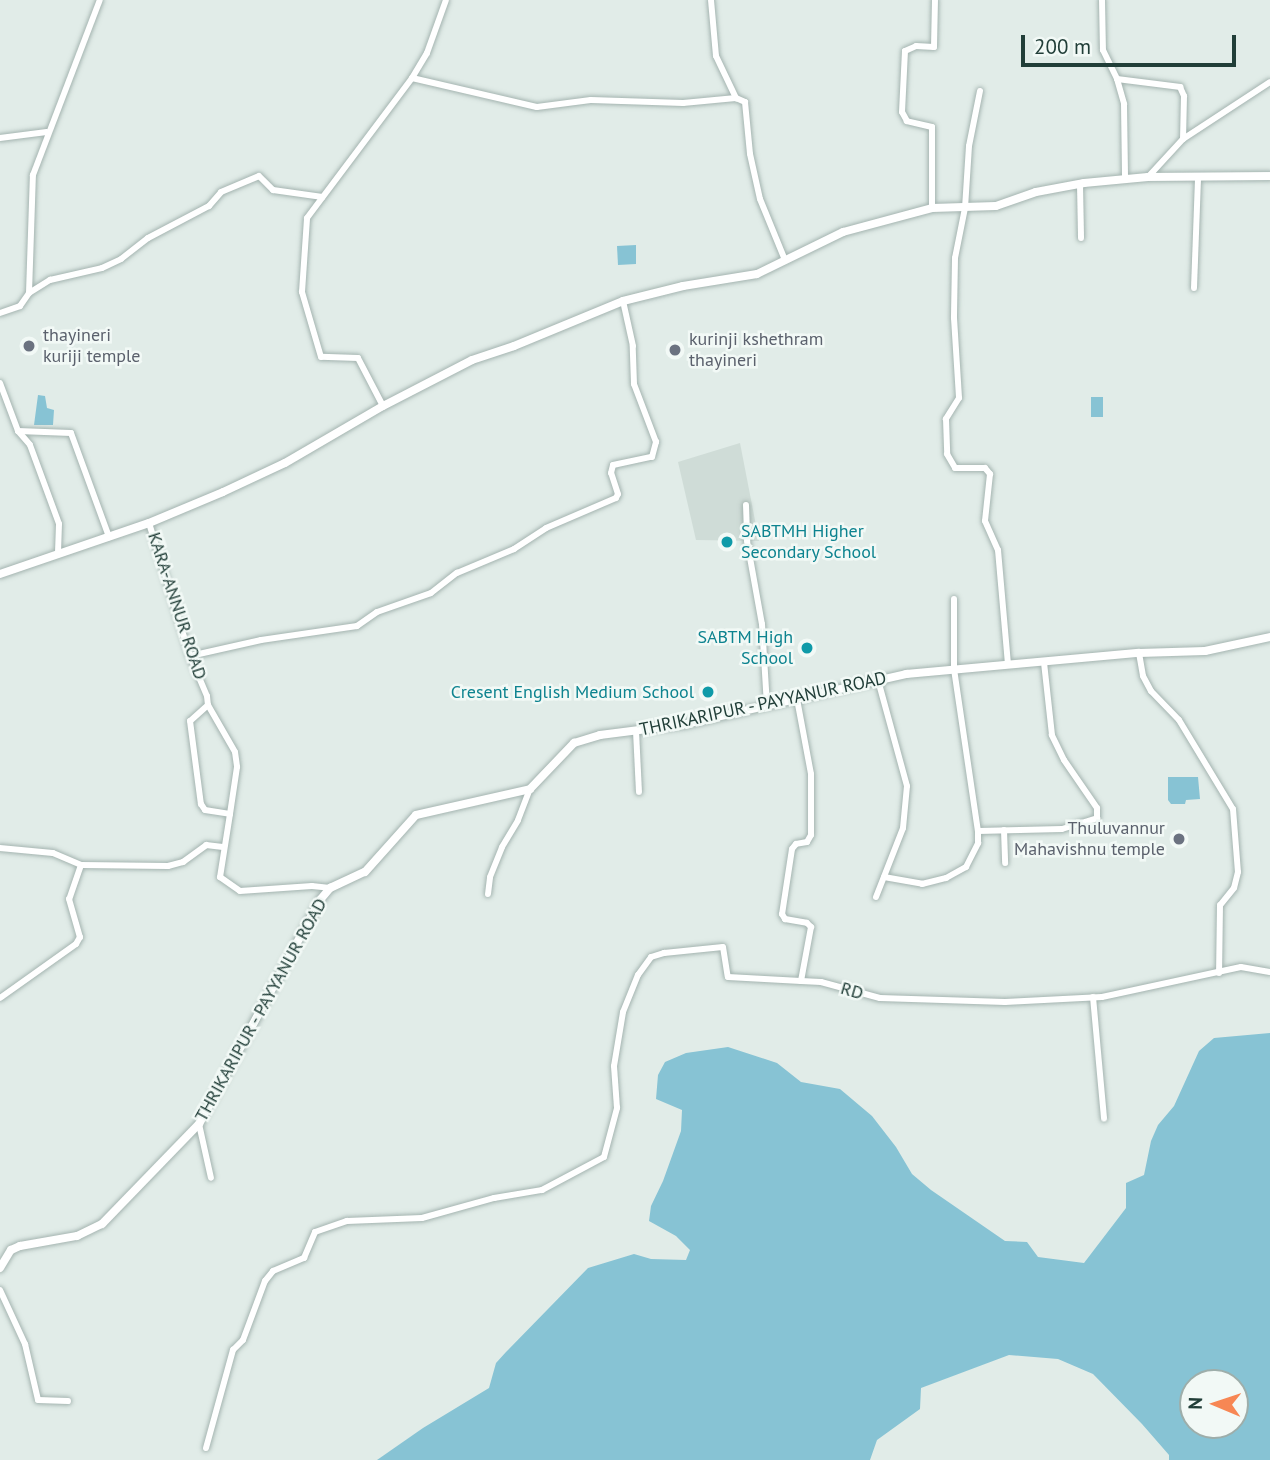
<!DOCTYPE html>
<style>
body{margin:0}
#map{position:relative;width:1270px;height:1460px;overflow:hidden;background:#e1ece8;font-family:"PT Sans",sans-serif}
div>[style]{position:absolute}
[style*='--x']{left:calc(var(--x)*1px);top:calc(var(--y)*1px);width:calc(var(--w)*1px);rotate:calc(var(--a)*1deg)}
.built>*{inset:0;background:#cfdcd7}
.water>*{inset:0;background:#87c3d4}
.roads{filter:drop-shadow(0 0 2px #a4b4b0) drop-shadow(0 0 2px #a4b4b0)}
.street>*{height:6px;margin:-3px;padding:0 3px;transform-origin:3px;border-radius:3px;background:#fff}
.secondary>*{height:8px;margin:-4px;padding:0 4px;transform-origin:4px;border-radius:4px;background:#fff}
.dots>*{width:19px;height:19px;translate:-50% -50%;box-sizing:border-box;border:4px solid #f2f9f6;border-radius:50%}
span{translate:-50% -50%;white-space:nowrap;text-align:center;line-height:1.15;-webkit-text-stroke:5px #f2f9f6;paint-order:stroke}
.worship-label{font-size:18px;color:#5b616d}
.left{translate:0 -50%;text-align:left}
.right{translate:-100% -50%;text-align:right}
.culture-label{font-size:18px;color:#0d838f}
.street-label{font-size:18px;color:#213e38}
.north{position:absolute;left:1179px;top:1369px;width:70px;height:70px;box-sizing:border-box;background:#f2f9f6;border:2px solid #9eaeaa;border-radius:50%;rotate:272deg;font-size:19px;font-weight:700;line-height:28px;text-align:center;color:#213e38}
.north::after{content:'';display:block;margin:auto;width:24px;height:32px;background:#f78754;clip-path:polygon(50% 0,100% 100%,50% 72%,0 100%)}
.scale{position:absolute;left:1021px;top:35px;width:215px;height:32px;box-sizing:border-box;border:4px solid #213e38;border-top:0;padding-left:9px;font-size:21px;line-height:24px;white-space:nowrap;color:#213e38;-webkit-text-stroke:5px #f2f9f6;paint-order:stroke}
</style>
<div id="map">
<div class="built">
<i style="clip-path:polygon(740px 443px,759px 541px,696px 540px,678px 462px)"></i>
</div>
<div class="water">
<i style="clip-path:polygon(636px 245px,636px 264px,618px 265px,617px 246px)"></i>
<i style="clip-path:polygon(38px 395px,45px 396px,47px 408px,54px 410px,53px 425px,34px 425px)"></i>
<i style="clip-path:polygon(1091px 397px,1103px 397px,1103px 417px,1091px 417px)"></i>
<i style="clip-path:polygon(1168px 777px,1198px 777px,1200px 799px,1186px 800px,1185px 804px,1171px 804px,1168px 800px)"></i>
<i style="clip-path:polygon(evenodd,1270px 1033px,1270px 1460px,1169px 1460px,1169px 1455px,1142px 1424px,1093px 1374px,1058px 1359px,1009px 1355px,921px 1388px,920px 1409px,877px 1440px,870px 1460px,377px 1460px,423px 1428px,489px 1388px,496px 1363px,506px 1352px,588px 1268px,634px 1254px,651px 1259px,686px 1260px,690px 1250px,676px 1236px,649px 1221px,651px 1206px,663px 1181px,681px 1131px,682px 1110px,656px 1099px,658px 1075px,665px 1062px,686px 1053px,728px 1047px,777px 1063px,801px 1082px,840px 1089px,872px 1116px,896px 1147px,912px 1174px,931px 1190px,1005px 1241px,1027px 1242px,1038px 1257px,1084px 1263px,1126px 1208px,1126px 1183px,1144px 1175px,1151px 1141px,1158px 1125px,1174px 1106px,1199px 1051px,1214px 1038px,1270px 1033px,1193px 1383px,1235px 1383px,1235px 1425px,1193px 1425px,1193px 1383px)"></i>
</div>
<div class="roads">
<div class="street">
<i style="--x:711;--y:0;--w:56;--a:84.9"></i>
<i style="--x:716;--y:56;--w:47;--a:64.5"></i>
<i style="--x:736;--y:98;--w:10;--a:24"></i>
<i style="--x:745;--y:102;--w:52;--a:84.5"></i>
<i style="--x:750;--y:154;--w:46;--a:77.5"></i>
<i style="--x:760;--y:199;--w:66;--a:67.7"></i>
<i style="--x:1102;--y:0;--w:50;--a:88.9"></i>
<i style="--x:1103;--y:50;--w:32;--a:64"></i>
<i style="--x:1117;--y:79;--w:64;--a:7.2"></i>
<i style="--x:1180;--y:87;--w:10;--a:66"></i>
<i style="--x:1184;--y:96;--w:43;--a:91.3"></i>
<i style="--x:412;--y:78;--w:128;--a:13.1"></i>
<i style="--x:537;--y:107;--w:54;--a:-7.4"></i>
<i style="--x:591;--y:100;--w:92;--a:1.9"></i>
<i style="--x:683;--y:103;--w:53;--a:-5.4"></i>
<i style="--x:1117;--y:79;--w:26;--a:74"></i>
<i style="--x:1124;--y:104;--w:74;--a:89.2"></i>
<i style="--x:980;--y:91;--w:56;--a:101.3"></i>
<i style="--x:969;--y:146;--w:62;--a:93.7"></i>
<i style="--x:965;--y:208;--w:51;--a:101.3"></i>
<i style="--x:955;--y:258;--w:60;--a:91"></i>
<i style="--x:954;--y:318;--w:80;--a:86.4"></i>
<i style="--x:959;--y:398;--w:25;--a:122"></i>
<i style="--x:946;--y:419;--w:35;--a:88"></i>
<i style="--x:947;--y:454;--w:16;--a:60"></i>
<i style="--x:955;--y:468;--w:30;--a:0"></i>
<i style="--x:985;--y:468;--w:8;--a:50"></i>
<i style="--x:990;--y:474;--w:47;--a:96.1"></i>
<i style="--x:985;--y:521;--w:32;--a:66"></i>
<i style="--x:998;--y:550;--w:115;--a:85"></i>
<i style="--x:0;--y:138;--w:47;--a:-7.3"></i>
<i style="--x:1148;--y:177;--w:52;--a:-47.4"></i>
<i style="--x:1183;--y:139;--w:104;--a:-33.2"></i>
<i style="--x:1080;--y:184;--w:54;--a:88.9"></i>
<i style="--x:932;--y:208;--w:81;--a:-90"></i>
<i style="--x:932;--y:127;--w:26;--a:-167"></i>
<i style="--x:907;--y:121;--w:10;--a:-119"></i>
<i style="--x:902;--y:112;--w:61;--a:-87.2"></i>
<i style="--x:905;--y:51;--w:12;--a:-24"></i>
<i style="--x:916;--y:46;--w:18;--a:3"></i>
<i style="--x:934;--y:47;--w:47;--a:-88.8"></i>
<i style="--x:1194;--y:288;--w:111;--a:-87.9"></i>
<i style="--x:29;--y:293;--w:25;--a:-32"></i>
<i style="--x:50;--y:280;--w:53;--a:-13"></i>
<i style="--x:102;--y:268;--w:21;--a:-25"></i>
<i style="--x:121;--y:259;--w:34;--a:-38"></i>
<i style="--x:148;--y:238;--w:69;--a:-27.7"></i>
<i style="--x:209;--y:206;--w:18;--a:-49"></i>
<i style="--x:221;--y:192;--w:41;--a:-22.8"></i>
<i style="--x:259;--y:176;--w:20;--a:45"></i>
<i style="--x:273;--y:190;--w:50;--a:8"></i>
<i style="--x:0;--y:313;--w:21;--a:-19"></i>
<i style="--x:20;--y:306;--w:16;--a:-55"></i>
<i style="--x:29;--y:293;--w:118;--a:-88.1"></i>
<i style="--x:33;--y:175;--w:187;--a:-69.1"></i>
<i style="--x:0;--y:383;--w:51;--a:69.4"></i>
<i style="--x:18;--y:431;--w:18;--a:49"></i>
<i style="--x:30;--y:445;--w:84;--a:69.8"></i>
<i style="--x:59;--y:524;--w:28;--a:92"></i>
<i style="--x:383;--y:406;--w:54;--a:-117.5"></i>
<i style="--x:358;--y:358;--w:37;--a:-178"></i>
<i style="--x:321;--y:357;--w:68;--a:-106.3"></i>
<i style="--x:302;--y:292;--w:74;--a:-86.1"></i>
<i style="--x:307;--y:218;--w:175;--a:-53.1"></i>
<i style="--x:412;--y:78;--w:29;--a:-59"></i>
<i style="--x:427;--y:53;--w:56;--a:-70.3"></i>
<i style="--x:18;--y:431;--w:53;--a:2.2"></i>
<i style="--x:71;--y:433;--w:111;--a:69.9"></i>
<i style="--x:746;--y:505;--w:36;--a:88"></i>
<i style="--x:747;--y:541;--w:84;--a:79.8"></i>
<i style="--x:762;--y:624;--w:82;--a:86.5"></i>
<i style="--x:149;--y:523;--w:139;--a:72.9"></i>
<i style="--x:190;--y:656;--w:43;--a:67"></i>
<i style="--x:207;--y:696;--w:9;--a:84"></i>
<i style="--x:208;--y:705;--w:24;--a:138"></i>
<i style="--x:190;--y:721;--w:84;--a:82.5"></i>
<i style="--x:201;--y:804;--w:7;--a:56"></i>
<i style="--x:205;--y:810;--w:25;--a:9"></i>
<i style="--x:230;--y:814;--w:64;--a:99"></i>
<i style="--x:220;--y:877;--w:24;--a:35"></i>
<i style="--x:240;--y:891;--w:72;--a:-4"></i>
<i style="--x:312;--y:886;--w:18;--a:6"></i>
<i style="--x:954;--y:599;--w:70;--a:90"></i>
<i style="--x:954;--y:669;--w:164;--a:81.6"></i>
<i style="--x:978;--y:831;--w:84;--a:-1.4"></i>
<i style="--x:1062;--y:829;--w:37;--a:-17"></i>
<i style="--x:1097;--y:818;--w:10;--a:-90"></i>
<i style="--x:1097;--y:808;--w:58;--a:-124.5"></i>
<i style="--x:1064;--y:760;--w:28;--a:-116"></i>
<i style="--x:1052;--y:735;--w:73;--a:-96.3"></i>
<i style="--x:1139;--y:653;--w:23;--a:80"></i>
<i style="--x:1143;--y:676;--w:17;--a:62"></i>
<i style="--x:1151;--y:691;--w:40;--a:46"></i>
<i style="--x:1179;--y:720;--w:104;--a:58.8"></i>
<i style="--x:1233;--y:809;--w:63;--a:85.5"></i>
<i style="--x:1238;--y:872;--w:16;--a:104"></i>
<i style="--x:1234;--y:888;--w:22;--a:129"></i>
<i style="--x:1220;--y:905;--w:68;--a:90.8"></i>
<i style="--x:190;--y:656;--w:73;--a:-12.7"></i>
<i style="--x:261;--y:640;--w:97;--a:-8.3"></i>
<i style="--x:357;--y:626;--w:24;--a:-35"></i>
<i style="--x:377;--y:612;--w:57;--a:-19.4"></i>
<i style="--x:431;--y:593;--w:33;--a:-38"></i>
<i style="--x:457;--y:573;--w:62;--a:-22.8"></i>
<i style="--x:514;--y:549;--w:38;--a:-33"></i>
<i style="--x:546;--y:528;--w:76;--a:-23.2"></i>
<i style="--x:616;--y:498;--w:4;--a:-63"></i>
<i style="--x:618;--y:494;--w:22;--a:-108"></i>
<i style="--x:611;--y:473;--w:8;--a:-76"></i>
<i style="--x:613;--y:465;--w:40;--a:-12"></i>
<i style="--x:652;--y:457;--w:16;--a:-75"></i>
<i style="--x:656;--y:442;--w:62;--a:-110.8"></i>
<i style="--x:634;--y:384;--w:38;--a:-92"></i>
<i style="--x:633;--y:346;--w:46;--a:-102.5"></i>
<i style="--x:797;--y:699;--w:76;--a:79.4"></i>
<i style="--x:811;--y:774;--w:61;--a:90"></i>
<i style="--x:811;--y:835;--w:8;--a:120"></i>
<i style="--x:807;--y:842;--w:11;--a:170"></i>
<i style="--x:796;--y:844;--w:6;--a:129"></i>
<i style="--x:792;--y:849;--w:66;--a:98.7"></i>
<i style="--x:782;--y:914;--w:6;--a:59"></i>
<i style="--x:785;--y:919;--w:22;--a:10"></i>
<i style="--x:807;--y:923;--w:6;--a:45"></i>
<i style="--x:811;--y:927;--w:55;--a:100.5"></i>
<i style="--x:801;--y:981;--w:20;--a:3"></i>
<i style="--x:821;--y:982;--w:61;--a:15.2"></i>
<i style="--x:880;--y:998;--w:125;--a:1.8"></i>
<i style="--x:1005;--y:1002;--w:97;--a:-3"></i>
<i style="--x:1102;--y:997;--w:142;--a:-12.2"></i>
<i style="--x:1241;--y:967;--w:29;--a:10"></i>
<i style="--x:208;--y:705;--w:54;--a:60.1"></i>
<i style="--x:235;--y:752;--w:15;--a:82"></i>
<i style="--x:237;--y:767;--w:48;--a:98.5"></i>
<i style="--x:636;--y:731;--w:61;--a:87.2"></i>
<i style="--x:1004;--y:830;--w:33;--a:88"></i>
<i style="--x:0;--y:848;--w:53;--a:5.4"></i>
<i style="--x:53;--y:853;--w:30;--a:23"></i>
<i style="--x:81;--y:865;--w:36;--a:109"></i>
<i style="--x:69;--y:899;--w:40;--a:74"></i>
<i style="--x:80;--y:937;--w:8;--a:120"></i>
<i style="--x:76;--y:944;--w:93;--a:144.6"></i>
<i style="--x:81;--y:865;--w:87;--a:0.7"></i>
<i style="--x:168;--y:866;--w:16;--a:-15"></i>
<i style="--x:183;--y:862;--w:29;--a:-36"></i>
<i style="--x:206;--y:845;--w:17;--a:7"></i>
<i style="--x:884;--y:877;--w:39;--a:10"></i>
<i style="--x:922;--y:884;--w:25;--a:-14"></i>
<i style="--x:946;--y:878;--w:23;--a:-29"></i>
<i style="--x:966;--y:867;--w:27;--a:-63"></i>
<i style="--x:978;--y:843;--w:12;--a:-90"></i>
<i style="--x:488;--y:894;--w:17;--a:-83"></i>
<i style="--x:490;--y:877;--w:32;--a:-68"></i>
<i style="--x:502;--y:847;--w:31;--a:-59"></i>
<i style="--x:518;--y:820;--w:33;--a:-69"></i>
<i style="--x:876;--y:897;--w:74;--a:-68.6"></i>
<i style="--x:903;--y:828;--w:42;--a:-84.6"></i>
<i style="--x:907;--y:786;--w:110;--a:-105.3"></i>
<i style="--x:1093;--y:997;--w:122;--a:84.8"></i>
<i style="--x:199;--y:1124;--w:55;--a:77.5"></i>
<i style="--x:0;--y:1290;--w:60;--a:65.2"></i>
<i style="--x:25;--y:1344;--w:57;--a:76.9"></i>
<i style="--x:38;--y:1400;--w:30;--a:2"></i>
<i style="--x:206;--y:1448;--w:102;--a:-74.6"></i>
<i style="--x:233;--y:1350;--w:14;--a:-45"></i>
<i style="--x:243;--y:1340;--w:63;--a:-69.6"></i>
<i style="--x:265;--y:1281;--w:13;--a:-51"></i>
<i style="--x:273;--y:1271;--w:34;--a:-23"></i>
<i style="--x:304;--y:1258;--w:28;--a:-67"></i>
<i style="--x:315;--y:1232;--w:34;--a:-19"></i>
<i style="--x:347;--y:1221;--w:75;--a:-2.3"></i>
<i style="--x:422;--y:1218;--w:75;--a:-15.5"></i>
<i style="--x:494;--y:1198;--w:49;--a:-9.5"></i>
<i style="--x:542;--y:1190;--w:70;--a:-28"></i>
<i style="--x:604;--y:1157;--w:51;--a:-75.1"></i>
<i style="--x:617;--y:1108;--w:42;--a:-94.1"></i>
<i style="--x:614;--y:1066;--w:55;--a:-80.5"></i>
<i style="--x:623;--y:1012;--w:40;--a:-68"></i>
<i style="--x:638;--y:975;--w:22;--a:-54"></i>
<i style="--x:651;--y:957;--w:14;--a:-17"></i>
<i style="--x:664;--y:953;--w:59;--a:-5.8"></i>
<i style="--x:723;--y:947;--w:30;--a:81"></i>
<i style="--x:728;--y:977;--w:73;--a:3.1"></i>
</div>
<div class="secondary">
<i style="--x:0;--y:574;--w:157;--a:-18.9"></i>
<i style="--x:149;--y:523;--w:80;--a:-22.7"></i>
<i style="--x:223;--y:492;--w:68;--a:-25.1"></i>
<i style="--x:285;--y:463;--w:113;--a:-30.2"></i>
<i style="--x:383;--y:406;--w:100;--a:-27.3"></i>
<i style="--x:472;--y:360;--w:44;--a:-18.4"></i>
<i style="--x:514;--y:346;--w:118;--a:-22.4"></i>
<i style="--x:623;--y:301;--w:62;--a:-14"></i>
<i style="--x:683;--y:286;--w:75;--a:-9.2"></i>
<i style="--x:757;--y:274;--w:96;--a:-26"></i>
<i style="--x:843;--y:232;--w:92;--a:-15.1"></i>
<i style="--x:932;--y:208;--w:64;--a:-1.8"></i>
<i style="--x:996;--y:206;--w:42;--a:-19.3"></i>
<i style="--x:1036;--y:192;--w:49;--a:-10.6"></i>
<i style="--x:1084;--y:183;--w:64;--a:-5.4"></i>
<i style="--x:1148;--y:177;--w:122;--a:-0.5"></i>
<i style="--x:0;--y:1268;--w:21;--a:-59"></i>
<i style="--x:11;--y:1250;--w:10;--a:-24"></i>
<i style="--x:20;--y:1246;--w:58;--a:-10"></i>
<i style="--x:77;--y:1236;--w:28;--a:-26"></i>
<i style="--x:102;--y:1224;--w:139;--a:-45.9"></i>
<i style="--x:199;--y:1124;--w:255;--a:-61.6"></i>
<i style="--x:320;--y:900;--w:16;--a:-50"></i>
<i style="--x:330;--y:888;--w:38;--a:-25"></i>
<i style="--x:365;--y:872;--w:76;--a:-48.2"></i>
<i style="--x:416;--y:815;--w:117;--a:-12.8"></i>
<i style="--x:530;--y:789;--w:64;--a:-46.3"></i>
<i style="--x:574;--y:743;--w:27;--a:-17"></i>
<i style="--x:600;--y:735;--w:87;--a:-7.3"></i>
<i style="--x:686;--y:724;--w:226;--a:-12.8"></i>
<i style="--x:906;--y:674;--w:234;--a:-5.2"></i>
<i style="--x:1139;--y:653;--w:66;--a:-1.7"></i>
<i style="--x:1205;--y:651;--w:66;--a:-12.2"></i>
</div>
</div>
<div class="dots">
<i style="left:29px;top:346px;background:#6b7280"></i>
<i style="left:675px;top:350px;background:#6b7280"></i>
<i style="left:727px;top:542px;background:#0f9aa8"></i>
<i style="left:807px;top:648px;background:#0f9aa8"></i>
<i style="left:708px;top:692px;background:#0f9aa8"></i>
<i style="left:1179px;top:839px;background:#6b7280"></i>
</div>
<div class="worship-label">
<span class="left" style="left:43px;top:346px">thayineri<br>kuriji temple</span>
<span class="left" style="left:689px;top:350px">kurinji kshethram<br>thayineri</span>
<span class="right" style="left:1165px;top:839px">Thuluvannur<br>Mahavishnu temple</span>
</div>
<div class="culture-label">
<span class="left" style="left:741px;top:542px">SABTMH Higher<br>Secondary School</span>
<span class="right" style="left:793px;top:648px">SABTM High<br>School</span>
<span class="right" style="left:694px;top:692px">Cresent English Medium School</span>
</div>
<div class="street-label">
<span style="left:177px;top:606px;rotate:72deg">KARA-ANNUR ROAD</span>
<span style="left:763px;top:704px;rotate:-12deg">THRIKARIPUR - PAYYANUR ROAD</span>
<span style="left:852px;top:991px;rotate:16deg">RD</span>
<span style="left:261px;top:1010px;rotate:-61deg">THRIKARIPUR - PAYYANUR ROAD</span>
</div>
<div class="north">N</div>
<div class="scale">200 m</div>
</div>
